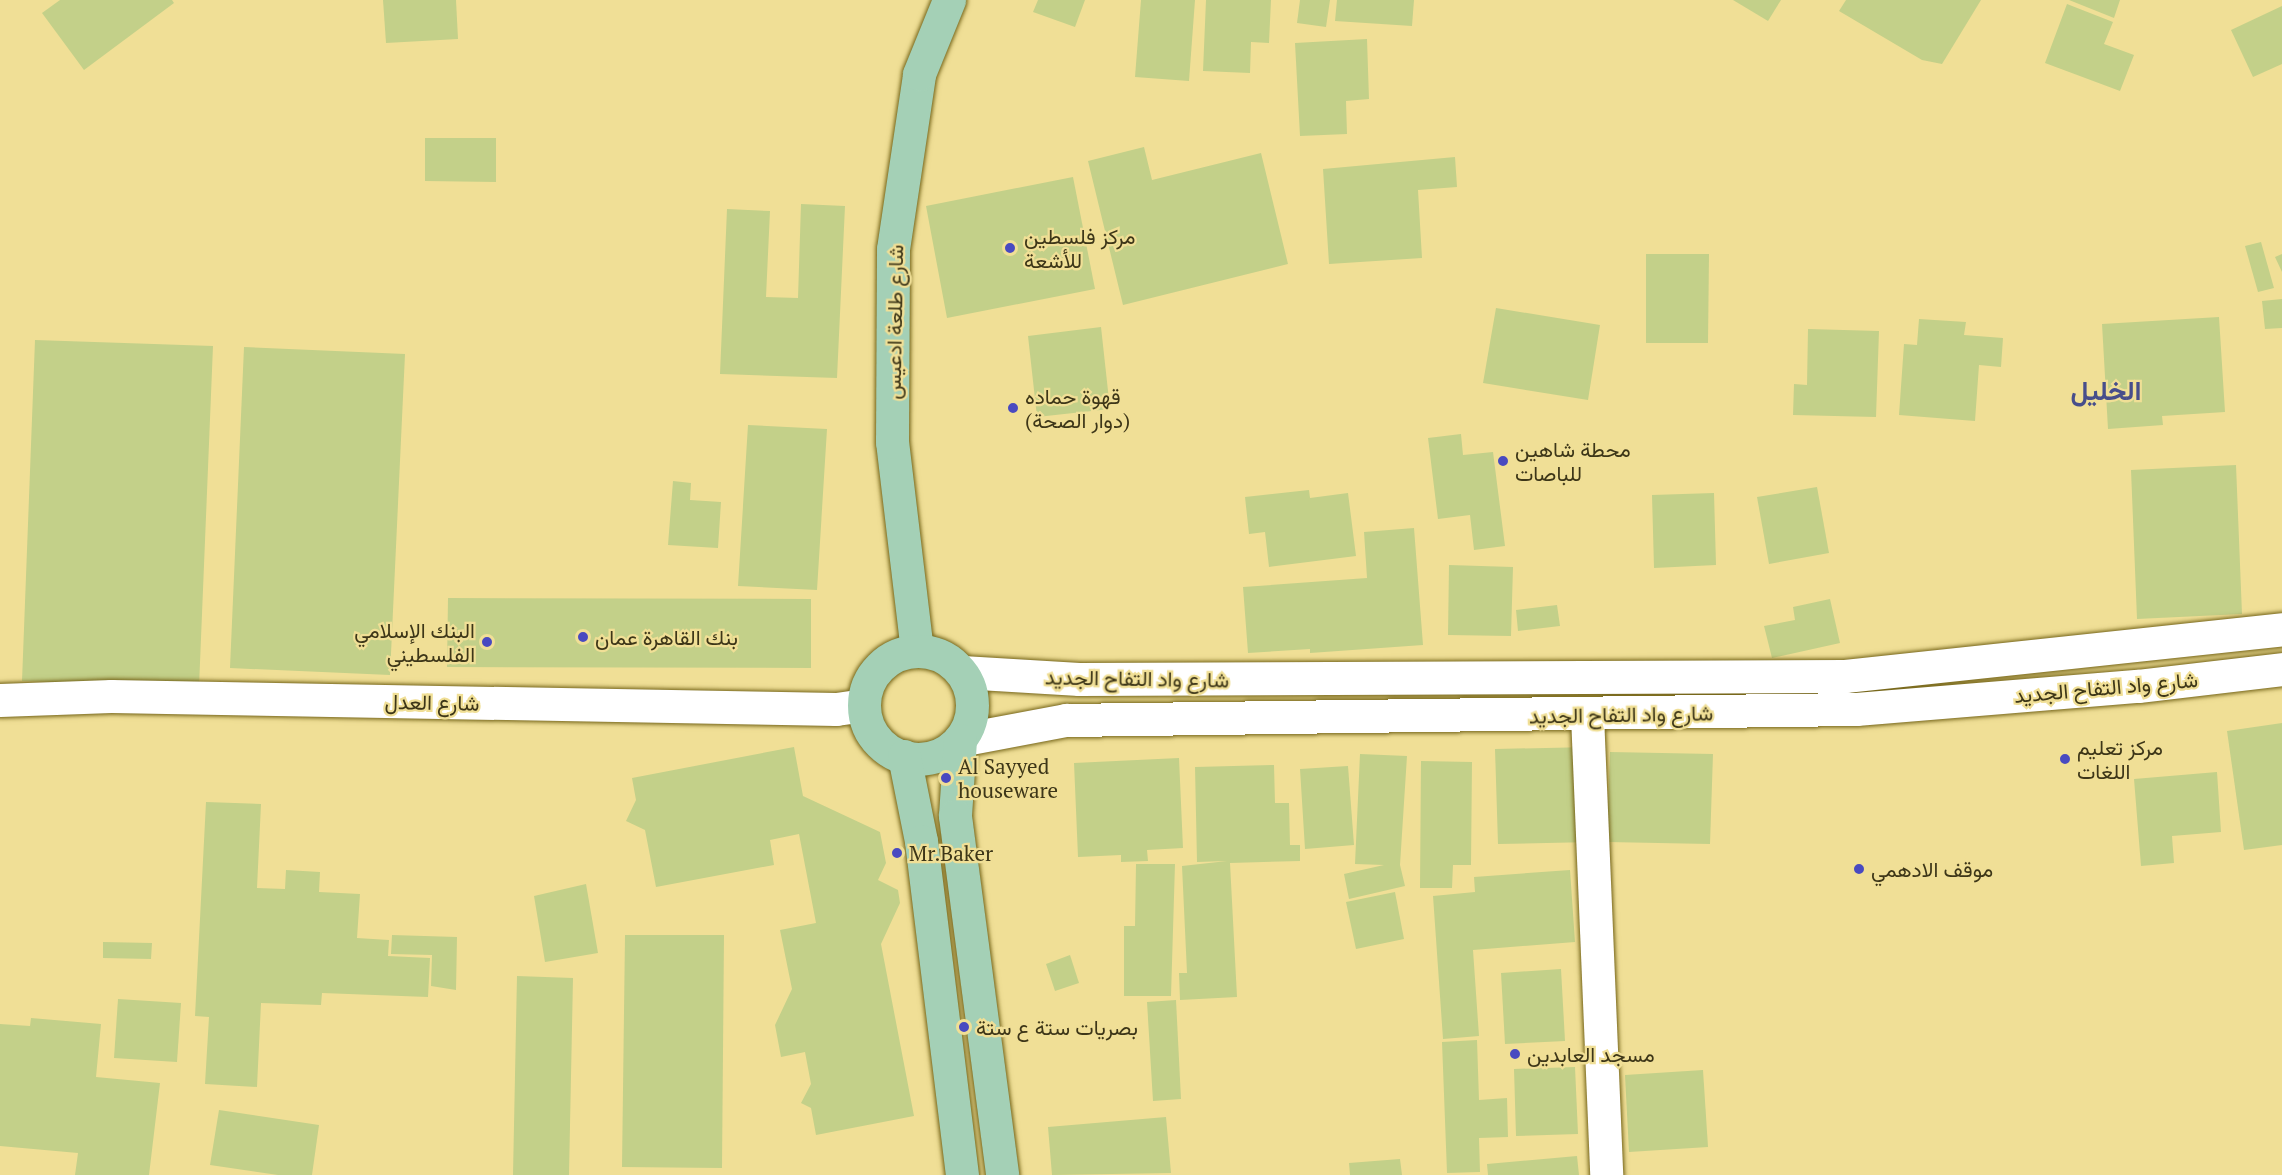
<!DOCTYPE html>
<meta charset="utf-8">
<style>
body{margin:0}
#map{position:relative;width:2282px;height:1175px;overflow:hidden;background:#f0df96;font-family:"PT Serif",Vazirmatn,serif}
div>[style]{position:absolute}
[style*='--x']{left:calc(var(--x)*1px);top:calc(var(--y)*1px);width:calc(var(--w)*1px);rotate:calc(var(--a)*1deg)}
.building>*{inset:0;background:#c3d089}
.roads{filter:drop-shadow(0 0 2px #76661a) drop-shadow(0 0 2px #76661a)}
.minor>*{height:33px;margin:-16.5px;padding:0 16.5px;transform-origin:16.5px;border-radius:16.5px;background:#fff}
.major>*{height:33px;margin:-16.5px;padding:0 16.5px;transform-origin:16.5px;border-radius:16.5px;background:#a4d0b6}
.major>.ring{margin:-16.5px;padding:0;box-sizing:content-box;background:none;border:33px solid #a4d0b6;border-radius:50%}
.dots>*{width:16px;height:16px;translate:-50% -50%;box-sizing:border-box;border:3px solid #f0df96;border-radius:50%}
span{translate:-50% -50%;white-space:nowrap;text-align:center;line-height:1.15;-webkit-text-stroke:4.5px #f0df96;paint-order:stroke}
.poi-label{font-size:21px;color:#3d3618}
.left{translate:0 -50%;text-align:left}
.right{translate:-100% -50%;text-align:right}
.street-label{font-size:21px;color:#3d3618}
.district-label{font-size:27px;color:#474e8b;font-weight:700}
</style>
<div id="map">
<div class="building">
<i style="clip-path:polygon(60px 0,172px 0,174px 3px,84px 70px,42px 13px)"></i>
<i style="clip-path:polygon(383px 0,456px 0,458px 39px,386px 43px)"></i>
<i style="clip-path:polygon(1038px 0,1085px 0,1075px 27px,1033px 12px)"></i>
<i style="clip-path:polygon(1141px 0,1195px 0,1189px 81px,1135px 77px)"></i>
<i style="clip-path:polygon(1206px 0,1271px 0,1269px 43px,1251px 42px,1250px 73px,1203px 71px)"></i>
<i style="clip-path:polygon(1300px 0,1330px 0,1326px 27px,1297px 23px)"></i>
<i style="clip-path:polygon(1337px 0,1414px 0,1412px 26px,1335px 21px)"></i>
<i style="clip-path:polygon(1733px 0,1781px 0,1768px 21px)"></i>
<i style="clip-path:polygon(1846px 0,1981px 0,1942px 64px,1922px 60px,1839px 11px)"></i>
<i style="clip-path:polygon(2069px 0,2120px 0,2114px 18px)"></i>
<i style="clip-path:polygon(2067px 4px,2113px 22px,2104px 44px,2134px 55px,2120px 91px,2045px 63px)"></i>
<i style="clip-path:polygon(2282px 6px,2282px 64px,2253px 77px,2231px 30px)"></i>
<i style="clip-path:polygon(1367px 39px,1369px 99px,1346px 101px,1347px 134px,1300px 136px,1295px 43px)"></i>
<i style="clip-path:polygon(425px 138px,496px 138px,496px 182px,425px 181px)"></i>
<i style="clip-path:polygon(1144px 147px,1152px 180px,1261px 153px,1288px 264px,1123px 305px,1088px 161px)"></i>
<i style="clip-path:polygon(1455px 157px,1457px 187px,1418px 190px,1422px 258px,1329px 264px,1323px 169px)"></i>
<i style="clip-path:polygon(1073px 177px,1095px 289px,947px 318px,926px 206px)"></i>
<i style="clip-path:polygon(801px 204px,845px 206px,837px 378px,720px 374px,727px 209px,770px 211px,766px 297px,798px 298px)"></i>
<i style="clip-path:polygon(2261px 242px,2274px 288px,2258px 292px,2245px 246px)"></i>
<i style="clip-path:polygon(1646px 254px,1709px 254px,1708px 343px,1646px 343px)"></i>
<i style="clip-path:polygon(2282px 254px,2282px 272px,2275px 257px)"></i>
<i style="clip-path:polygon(2282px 299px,2282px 328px,2265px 329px,2262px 301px)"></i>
<i style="clip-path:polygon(1496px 308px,1600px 325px,1588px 400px,1483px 383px)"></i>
<i style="clip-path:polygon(2219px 317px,2225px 412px,2162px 416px,2163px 425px,2108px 429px,2102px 324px)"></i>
<i style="clip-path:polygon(1919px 319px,1966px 322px,1964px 335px,2003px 338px,2001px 367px,1979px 365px,1975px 421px,1899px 415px,1904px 344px,1917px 345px)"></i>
<i style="clip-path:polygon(1101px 327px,1110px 409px,1037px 417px,1028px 336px)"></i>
<i style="clip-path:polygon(1808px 329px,1879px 331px,1876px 417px,1793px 415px,1794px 384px,1807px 385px)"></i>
<i style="clip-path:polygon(35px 340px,213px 346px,199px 687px,22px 681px)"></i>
<i style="clip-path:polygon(244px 347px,405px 354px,390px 675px,230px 668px)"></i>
<i style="clip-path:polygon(748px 425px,827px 429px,817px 590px,738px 586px)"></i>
<i style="clip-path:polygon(1461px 434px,1463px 455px,1493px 452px,1505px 546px,1474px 550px,1470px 515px,1438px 519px,1428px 438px)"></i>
<i style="clip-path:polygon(2236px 465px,2242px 614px,2137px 619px,2131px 470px)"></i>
<i style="clip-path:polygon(673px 481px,691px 483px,690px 500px,721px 502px,718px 548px,668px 545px)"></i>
<i style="clip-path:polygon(1817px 487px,1829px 553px,1769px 564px,1757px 497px)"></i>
<i style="clip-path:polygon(1309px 490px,1310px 498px,1348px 493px,1356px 556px,1269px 567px,1265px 532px,1249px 534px,1245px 497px)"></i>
<i style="clip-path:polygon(1714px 493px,1716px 565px,1654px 568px,1652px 495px)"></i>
<i style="clip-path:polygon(1414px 528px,1423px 645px,1310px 653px,1310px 649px,1248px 653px,1243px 587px,1367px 578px,1364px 532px)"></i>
<i style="clip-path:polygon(1449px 565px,1513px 567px,1511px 636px,1448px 635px)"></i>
<i style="clip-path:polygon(448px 598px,811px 599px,811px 668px,447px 667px)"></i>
<i style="clip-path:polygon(1830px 599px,1840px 643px,1772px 658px,1764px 626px,1795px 620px,1793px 607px)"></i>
<i style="clip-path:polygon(1557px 605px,1560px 626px,1518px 631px,1516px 610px)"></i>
<i style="clip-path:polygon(2282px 723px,2282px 845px,2244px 850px,2227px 731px)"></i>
<i style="clip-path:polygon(794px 747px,803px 796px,880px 832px,886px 863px,878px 880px,898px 890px,900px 903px,881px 944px,914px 1116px,816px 1135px,811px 1108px,801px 1103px,811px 1084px,805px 1052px,781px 1057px,775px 1025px,792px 989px,780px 930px,816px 923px,799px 834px,770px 840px,774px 865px,656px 887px,645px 830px,626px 821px,636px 800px,632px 778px)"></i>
<i style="clip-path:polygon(1590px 747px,1592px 842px,1498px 844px,1495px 749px)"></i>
<i style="clip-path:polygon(1610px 752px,1713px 754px,1710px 844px,1607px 842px)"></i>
<i style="clip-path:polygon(1360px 754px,1407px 756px,1400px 865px,1405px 886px,1349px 899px,1344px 874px,1384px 865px,1355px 864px)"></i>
<i style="clip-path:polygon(1179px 758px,1183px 848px,1147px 850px,1148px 861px,1121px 862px,1121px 855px,1078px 857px,1074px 763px)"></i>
<i style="clip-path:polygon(1421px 761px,1472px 762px,1471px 865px,1453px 865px,1452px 888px,1420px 888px)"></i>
<i style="clip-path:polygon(1274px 765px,1275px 803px,1289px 803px,1290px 845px,1300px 845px,1300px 861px,1230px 863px,1237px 997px,1180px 1000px,1179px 973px,1187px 973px,1182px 866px,1227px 861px,1197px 862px,1195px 767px)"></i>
<i style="clip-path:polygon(1348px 766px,1354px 845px,1305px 849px,1300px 769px)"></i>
<i style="clip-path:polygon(2217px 772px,2221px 832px,2172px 836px,2174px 863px,2141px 866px,2134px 779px)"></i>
<i style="clip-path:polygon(206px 802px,261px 804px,257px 888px,285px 889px,286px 870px,320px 872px,319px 892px,360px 894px,357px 938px,389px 940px,388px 956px,430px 958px,428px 997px,322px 993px,321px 1005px,261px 1003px,257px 1087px,205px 1084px,209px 1017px,195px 1016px)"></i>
<i style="clip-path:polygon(1136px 864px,1175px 864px,1171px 996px,1124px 996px,1124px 926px,1135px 926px)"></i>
<i style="clip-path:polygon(1570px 870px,1575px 942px,1473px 950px,1479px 1036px,1443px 1039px,1433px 896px,1475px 892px,1474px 877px)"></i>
<i style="clip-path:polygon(586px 884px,598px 953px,545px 962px,534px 896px)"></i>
<i style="clip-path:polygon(1395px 892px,1404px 939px,1356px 949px,1346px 902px)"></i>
<i style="clip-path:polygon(392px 935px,457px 937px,456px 990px,431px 986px,432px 955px,391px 954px)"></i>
<i style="clip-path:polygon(625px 935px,724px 935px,722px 1168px,622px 1167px)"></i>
<i style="clip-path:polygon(103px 942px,152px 943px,151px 959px,103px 958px)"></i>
<i style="clip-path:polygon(1070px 955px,1079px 983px,1055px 991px,1046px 964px)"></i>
<i style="clip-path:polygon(1561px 969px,1565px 1041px,1505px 1044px,1501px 973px)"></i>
<i style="clip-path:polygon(517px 976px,573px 978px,569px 1175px,513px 1175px)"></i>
<i style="clip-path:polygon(118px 999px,181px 1003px,177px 1062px,114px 1058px)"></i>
<i style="clip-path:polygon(1176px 1000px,1181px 1099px,1153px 1101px,1147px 1002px)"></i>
<i style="clip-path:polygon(31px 1018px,101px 1024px,96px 1077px,160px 1083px,149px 1175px,75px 1175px,78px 1153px,0 1146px,0 1024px,30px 1026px)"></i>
<i style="clip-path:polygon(1477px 1040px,1479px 1100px,1507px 1098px,1508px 1137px,1479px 1138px,1480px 1172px,1447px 1173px,1442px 1042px)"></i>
<i style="clip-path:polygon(1575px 1067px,1578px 1134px,1516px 1136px,1514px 1069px)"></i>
<i style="clip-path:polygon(1703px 1070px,1708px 1147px,1629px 1152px,1625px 1075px)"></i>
<i style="clip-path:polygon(219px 1110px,319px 1125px,312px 1175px,278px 1175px,210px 1165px)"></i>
<i style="clip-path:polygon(1166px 1117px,1171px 1173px,1052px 1175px,1048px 1127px)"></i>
<i style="clip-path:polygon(1577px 1156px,1579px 1175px,1488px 1175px,1487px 1164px)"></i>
<i style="clip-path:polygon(1400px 1159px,1402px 1175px,1350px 1175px,1349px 1163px)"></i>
</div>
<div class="roads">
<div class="minor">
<i style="--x:962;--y:672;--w:117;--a:3.4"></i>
<i style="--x:1079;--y:679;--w:766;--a:-0.22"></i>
<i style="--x:1845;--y:676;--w:440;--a:-6.1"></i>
<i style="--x:0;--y:700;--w:111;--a:-2.1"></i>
<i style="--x:111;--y:696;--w:725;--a:1.03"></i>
<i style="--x:836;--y:709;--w:28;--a:-8"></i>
<i style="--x:1587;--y:715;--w:460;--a:87.6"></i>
<i style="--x:960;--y:740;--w:108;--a:-10.7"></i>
<i style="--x:1066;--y:720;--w:790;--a:-0.8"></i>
<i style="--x:1856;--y:709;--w:283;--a:-4.7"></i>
<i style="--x:2138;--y:686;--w:145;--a:-6.7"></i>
</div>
<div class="major">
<i style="--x:917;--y:651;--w:210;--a:-96.8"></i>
<i style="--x:892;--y:442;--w:193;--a:-89.7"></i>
<i style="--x:893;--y:249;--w:177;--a:-81.5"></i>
<i style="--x:919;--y:74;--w:80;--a:-67.9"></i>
<i class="ring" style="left:864px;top:651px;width:75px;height:75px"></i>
<i style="--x:960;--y:740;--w:76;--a:93.8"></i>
<i style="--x:955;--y:816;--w:362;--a:82.5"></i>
<i style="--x:904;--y:756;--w:87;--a:78.7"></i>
<i style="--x:921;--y:841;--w:337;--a:83"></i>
</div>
</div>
<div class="dots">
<i style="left:1010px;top:248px;background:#494ac0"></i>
<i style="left:1013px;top:408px;background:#494ac0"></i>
<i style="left:1503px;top:461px;background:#494ac0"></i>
<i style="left:583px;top:637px;background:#494ac0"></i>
<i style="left:487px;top:642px;background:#494ac0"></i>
<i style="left:2065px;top:759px;background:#494ac0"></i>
<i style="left:946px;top:778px;background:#494ac0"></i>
<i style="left:897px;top:853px;background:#494ac0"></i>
<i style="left:1859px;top:869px;background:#494ac0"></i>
<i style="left:964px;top:1027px;background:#494ac0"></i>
<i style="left:1515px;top:1054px;background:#494ac0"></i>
</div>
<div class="poi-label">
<span class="left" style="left:1024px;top:248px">مركز فلسطين<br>للأشعة</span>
<span class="left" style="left:1025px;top:408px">قهوة حماده<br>(دوار الصحة)</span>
<span class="left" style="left:1515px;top:461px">محطة شاهين<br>للباصات</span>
<span class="right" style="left:475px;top:642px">البنك الإسلامي<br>الفلسطيني</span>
<span class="left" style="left:595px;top:637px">بنك القاهرة عمان</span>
<span class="left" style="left:2077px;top:759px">مركز تعليم<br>اللغات</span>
<span class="left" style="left:958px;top:778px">Al Sayyed<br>houseware</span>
<span class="left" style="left:909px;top:853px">Mr.Baker</span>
<span class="left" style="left:1871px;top:869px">موقف الادهمي</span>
<span class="left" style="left:976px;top:1027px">بصريات ستة ع ستة</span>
<span class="left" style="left:1527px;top:1054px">مسجد العابدين</span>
</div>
<div class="street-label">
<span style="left:894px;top:322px;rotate:-89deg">شارع طلعة ادعيس</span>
<span style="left:1137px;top:678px;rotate:1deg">شارع واد التفاح الجديد</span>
<span style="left:2106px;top:687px;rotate:-5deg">شارع واد التفاح الجديد</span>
<span style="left:432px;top:702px;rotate:1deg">شارع العدل</span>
<span style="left:1621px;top:714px;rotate:-1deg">شارع واد التفاح الجديد</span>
</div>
<div class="district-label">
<span style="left:2106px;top:391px">الخليل</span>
</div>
</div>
